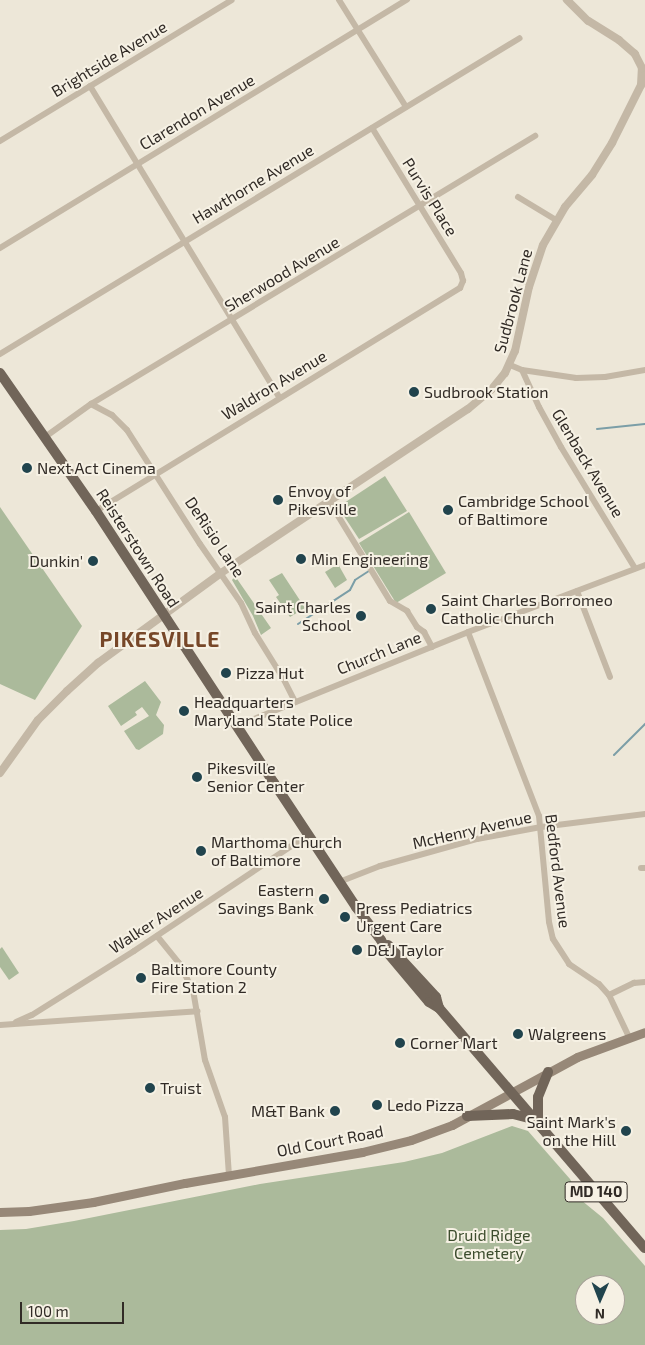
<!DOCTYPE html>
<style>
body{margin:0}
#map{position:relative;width:645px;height:1345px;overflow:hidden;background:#ede7d8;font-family:"Exo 2",sans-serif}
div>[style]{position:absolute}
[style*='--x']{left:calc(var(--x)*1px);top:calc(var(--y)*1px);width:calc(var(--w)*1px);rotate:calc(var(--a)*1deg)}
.green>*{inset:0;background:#abba9b}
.stream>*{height:2px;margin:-1px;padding:0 1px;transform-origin:1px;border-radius:1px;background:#7b9ea7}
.minor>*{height:6px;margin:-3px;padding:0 3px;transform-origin:3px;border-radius:3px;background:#c4b8a6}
.tertiary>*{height:8px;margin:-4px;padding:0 4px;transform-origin:4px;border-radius:4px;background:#c4b8a6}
.secondary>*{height:9px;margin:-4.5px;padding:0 4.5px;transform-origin:4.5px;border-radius:4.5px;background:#978878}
.primary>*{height:10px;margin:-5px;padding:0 5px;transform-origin:5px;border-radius:5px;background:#716559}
.dots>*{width:14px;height:14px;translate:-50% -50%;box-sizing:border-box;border:2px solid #f6f1e4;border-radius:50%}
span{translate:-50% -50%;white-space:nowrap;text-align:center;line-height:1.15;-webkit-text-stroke:4px #f6f1e4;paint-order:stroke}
.shield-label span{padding:1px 4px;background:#f6f1e4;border:1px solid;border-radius:4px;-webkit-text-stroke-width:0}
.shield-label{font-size:15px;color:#312b26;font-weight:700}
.street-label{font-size:16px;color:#312b26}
.poi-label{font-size:16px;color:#312b26}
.left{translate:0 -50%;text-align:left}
.right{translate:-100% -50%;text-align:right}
.park-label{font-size:16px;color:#3c4c2d}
.district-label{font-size:21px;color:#774728;font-weight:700;letter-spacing:1px}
.north{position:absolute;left:575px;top:1275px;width:50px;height:50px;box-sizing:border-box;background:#f6f1e4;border:1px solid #a7a298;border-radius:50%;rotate:181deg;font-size:14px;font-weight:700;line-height:20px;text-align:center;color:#312b26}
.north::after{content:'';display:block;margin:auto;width:18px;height:22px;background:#21444d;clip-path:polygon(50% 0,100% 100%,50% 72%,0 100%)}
.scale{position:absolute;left:20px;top:1302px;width:104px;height:22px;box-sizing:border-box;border:2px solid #312b26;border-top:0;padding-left:6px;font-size:15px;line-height:18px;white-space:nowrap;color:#312b26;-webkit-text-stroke:4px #f6f1e4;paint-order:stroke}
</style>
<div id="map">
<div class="green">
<i style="clip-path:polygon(385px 476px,407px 511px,359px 539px,338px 507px)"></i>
<i style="clip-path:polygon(0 507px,82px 626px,35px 700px,0 684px)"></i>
<i style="clip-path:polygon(409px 512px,446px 573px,396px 603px,359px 543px)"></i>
<i style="clip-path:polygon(338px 564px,347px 580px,335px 588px,325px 572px)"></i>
<i style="clip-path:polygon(282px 573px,305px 608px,290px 617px,276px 597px,279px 595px,269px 580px)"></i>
<i style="clip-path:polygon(235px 576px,271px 628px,261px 635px,253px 616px,232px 580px)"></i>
<i style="clip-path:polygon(145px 681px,161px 702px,156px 715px,164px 725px,163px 734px,139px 750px,136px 749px,124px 731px,149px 716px,142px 707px,135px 712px,137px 715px,121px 726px,108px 706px)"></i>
<i style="clip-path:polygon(2px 947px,19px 973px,9px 980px,0 967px,0 949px)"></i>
<i style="clip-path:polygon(evenodd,512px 1126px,528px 1131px,570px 1179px,581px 1200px,603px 1218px,645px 1266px,645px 1345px,0 1345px,0 1230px,26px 1229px,74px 1221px,260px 1184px,404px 1162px,442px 1153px,512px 1126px,585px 1285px,615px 1285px,615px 1315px,585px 1315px,585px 1285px)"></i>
</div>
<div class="stream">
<i style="--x:597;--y:429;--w:48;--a:-5.9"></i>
<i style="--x:298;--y:624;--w:62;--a:-33.2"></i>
<i style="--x:350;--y:590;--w:11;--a:-63"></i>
<i style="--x:355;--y:580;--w:17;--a:-33"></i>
<i style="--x:614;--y:755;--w:44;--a:-45"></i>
</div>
<div class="minor">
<i style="--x:339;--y:0;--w:126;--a:57.9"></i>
<i style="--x:90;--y:86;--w:365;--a:58.7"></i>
<i style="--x:0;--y:141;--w:271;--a:-31.3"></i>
<i style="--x:518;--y:197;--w:44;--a:31.2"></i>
<i style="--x:0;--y:248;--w:477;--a:-31.4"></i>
<i style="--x:0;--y:354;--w:608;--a:-31.29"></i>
<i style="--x:510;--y:365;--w:13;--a:23"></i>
<i style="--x:522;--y:370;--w:55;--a:8.4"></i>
<i style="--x:576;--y:378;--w:29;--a:-2"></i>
<i style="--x:605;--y:377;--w:41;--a:-9.9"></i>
<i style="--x:522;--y:370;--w:41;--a:65.3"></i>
<i style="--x:539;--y:407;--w:46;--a:61.2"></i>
<i style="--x:561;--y:447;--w:142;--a:58.6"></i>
<i style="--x:91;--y:404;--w:24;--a:28"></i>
<i style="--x:112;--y:415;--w:21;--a:45"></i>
<i style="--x:127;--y:430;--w:135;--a:57.4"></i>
<i style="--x:200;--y:544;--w:72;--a:55.2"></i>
<i style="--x:241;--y:603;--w:33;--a:65"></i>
<i style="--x:255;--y:633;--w:53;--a:58.1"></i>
<i style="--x:283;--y:678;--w:27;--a:63"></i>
<i style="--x:45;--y:437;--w:57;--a:-35.7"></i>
<i style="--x:91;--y:404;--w:519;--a:-31.12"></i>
<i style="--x:329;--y:501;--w:117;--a:58.6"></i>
<i style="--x:390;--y:601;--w:20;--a:30"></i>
<i style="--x:407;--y:611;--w:19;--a:58"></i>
<i style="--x:417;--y:627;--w:9;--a:36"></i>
<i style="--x:424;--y:632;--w:17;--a:62"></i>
<i style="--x:96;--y:511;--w:427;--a:-31.5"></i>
<i style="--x:460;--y:288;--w:8;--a:-67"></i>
<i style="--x:463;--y:281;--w:8;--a:-104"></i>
<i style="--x:461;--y:273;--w:170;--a:-121.5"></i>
<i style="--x:577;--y:591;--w:92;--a:69"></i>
<i style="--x:468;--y:632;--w:197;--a:68.9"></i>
<i style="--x:539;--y:816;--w:106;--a:84.6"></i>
<i style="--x:549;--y:922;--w:17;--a:77"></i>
<i style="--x:553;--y:939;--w:30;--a:57"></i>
<i style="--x:569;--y:964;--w:36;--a:34"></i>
<i style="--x:599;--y:984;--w:15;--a:48"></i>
<i style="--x:609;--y:995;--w:47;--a:64.5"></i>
<i style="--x:237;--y:726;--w:249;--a:-22.1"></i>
<i style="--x:468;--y:632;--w:189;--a:-20.7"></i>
<i style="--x:641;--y:868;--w:4;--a:0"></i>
<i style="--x:339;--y:882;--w:44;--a:-21.3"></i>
<i style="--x:380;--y:866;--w:101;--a:-15.6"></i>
<i style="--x:477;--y:839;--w:65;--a:-10.6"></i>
<i style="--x:541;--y:827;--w:105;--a:-7.1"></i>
<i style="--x:157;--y:936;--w:35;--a:51"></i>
<i style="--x:179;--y:963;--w:30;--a:63"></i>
<i style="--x:193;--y:990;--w:71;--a:80.3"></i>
<i style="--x:205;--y:1060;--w:60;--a:70.7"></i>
<i style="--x:225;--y:1117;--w:59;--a:86.1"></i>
<i style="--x:609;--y:995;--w:28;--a:-26"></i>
<i style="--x:634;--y:983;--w:11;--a:-5"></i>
<i style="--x:16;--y:1022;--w:17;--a:-24"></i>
<i style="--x:32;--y:1015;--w:120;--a:-32.1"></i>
<i style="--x:134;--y:951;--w:209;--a:-33.7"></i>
<i style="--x:0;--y:1025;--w:198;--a:-4"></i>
</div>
<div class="tertiary">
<i style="--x:0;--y:773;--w:65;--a:-54.4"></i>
<i style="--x:38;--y:720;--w:41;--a:-45"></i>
<i style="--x:67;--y:691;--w:42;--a:-42.1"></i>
<i style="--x:98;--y:663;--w:152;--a:-36.2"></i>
<i style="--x:221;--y:573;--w:296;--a:-33.6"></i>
<i style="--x:468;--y:409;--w:30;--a:-40"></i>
<i style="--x:491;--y:390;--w:22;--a:-51"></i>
<i style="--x:505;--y:373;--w:24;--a:-66"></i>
<i style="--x:515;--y:351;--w:66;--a:-77.7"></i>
<i style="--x:529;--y:287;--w:44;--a:-71.6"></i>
<i style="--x:543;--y:245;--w:44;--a:-59.9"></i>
<i style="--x:565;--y:207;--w:42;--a:-49.8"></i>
<i style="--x:592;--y:175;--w:38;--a:-58"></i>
<i style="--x:612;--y:143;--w:65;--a:-63.4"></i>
<i style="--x:641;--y:85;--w:17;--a:-87"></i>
<i style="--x:642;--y:68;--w:16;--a:-117"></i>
<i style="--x:635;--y:54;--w:21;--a:-139"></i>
<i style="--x:619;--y:40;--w:36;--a:-148"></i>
<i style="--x:588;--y:21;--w:30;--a:-135"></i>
</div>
<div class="secondary">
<i style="--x:0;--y:1212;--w:29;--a:-2"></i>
<i style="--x:29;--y:1211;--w:65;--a:-8"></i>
<i style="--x:93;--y:1202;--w:94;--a:-11.7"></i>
<i style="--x:185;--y:1183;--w:180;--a:-9.9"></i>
<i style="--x:362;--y:1152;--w:50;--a:-13.8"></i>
<i style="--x:411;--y:1140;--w:44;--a:-20.1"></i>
<i style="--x:452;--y:1125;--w:142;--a:-28.5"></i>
<i style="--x:577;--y:1057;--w:72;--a:-20.2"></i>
</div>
<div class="primary">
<i style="--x:0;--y:373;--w:168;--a:55.2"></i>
<i style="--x:96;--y:511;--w:325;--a:56.8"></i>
<i style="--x:274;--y:783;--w:149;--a:56.5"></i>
<i style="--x:356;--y:907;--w:41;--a:52.9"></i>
<i style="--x:381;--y:940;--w:13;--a:63"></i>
<i style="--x:387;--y:952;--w:65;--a:50"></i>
<i style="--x:429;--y:1002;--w:12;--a:31"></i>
<i style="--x:439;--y:1008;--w:316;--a:49.4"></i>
<i style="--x:388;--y:945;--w:71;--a:47.3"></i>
<i style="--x:436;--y:997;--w:11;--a:75"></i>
<i style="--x:467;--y:1116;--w:46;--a:-2.5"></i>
<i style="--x:513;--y:1114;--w:21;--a:14"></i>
<i style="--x:538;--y:1124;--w:27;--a:-90"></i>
<i style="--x:538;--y:1097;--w:27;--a:-68"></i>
</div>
<div class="dots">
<i style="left:414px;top:392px;background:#21444d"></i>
<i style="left:27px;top:468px;background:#21444d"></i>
<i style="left:278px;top:500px;background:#21444d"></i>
<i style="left:448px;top:510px;background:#21444d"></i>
<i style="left:301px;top:559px;background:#21444d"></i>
<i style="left:93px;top:561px;background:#21444d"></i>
<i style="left:431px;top:609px;background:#21444d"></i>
<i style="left:361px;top:616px;background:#21444d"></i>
<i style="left:226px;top:673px;background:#21444d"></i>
<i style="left:184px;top:711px;background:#21444d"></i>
<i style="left:197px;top:777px;background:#21444d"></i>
<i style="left:201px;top:851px;background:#21444d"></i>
<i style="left:324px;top:899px;background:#21444d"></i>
<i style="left:345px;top:917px;background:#21444d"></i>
<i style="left:357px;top:950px;background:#21444d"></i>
<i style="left:141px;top:978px;background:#21444d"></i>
<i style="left:518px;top:1034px;background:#21444d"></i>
<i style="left:400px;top:1043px;background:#21444d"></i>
<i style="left:150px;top:1088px;background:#21444d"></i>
<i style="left:377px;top:1105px;background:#21444d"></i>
<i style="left:335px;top:1111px;background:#21444d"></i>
<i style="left:626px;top:1131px;background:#21444d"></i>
</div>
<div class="shield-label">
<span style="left:596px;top:1192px">MD 140</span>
</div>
<div class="street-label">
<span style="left:109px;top:59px;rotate:-31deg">Brightside Avenue</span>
<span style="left:197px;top:112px;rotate:-31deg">Clarendon Avenue</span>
<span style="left:253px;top:184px;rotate:-31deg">Hawthorne Avenue</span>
<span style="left:430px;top:197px;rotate:58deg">Purvis Place</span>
<span style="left:282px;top:274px;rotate:-31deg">Sherwood Avenue</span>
<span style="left:513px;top:301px;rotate:-75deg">Sudbrook Lane</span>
<span style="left:274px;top:385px;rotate:-31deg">Waldron Avenue</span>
<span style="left:588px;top:463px;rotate:59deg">Glenback Avenue</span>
<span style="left:215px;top:537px;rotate:56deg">DeRisio Lane</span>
<span style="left:138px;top:548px;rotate:57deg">Reisterstown Road</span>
<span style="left:379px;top:653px;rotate:-22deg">Church Lane</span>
<span style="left:472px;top:830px;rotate:-13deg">McHenry Avenue</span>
<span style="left:558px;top:871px;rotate:83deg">Bedford Avenue</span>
<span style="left:156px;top:920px;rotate:-33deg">Walker Avenue</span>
<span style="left:330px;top:1141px;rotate:-11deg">Old Court Road</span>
</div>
<div class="poi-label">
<span class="left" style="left:424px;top:392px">Sudbrook Station</span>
<span class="left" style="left:37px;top:468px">Next Act Cinema</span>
<span class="left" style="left:288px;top:500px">Envoy of<br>Pikesville</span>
<span class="left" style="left:458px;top:510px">Cambridge School<br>of Baltimore</span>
<span class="left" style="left:311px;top:559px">Min Engineering</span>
<span class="right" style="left:83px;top:561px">Dunkin'</span>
<span class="left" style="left:441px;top:609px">Saint Charles Borromeo<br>Catholic Church</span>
<span class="right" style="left:351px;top:616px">Saint Charles<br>School</span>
<span class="left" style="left:236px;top:673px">Pizza Hut</span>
<span class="left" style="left:194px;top:711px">Headquarters<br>Maryland State Police</span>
<span class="left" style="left:207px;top:777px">Pikesville<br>Senior Center</span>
<span class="left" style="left:211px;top:851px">Marthoma Church<br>of Baltimore</span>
<span class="right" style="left:314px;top:899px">Eastern<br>Savings Bank</span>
<span class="left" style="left:356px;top:917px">Press Pediatrics<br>Urgent Care</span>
<span class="left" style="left:367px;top:950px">D&amp;J Taylor</span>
<span class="left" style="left:151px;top:978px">Baltimore County<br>Fire Station 2</span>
<span class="left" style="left:528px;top:1034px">Walgreens</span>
<span class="left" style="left:410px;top:1043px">Corner Mart</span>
<span class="left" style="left:160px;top:1088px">Truist</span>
<span class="left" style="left:387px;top:1105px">Ledo Pizza</span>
<span class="right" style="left:325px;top:1111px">M&amp;T Bank</span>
<span class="right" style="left:616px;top:1131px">Saint Mark's<br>on the Hill</span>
</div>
<div class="park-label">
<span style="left:489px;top:1244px">Druid Ridge<br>Cemetery</span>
</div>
<div class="district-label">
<span style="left:160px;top:639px">PIKESVILLE</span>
</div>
<div class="north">N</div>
<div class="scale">100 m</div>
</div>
